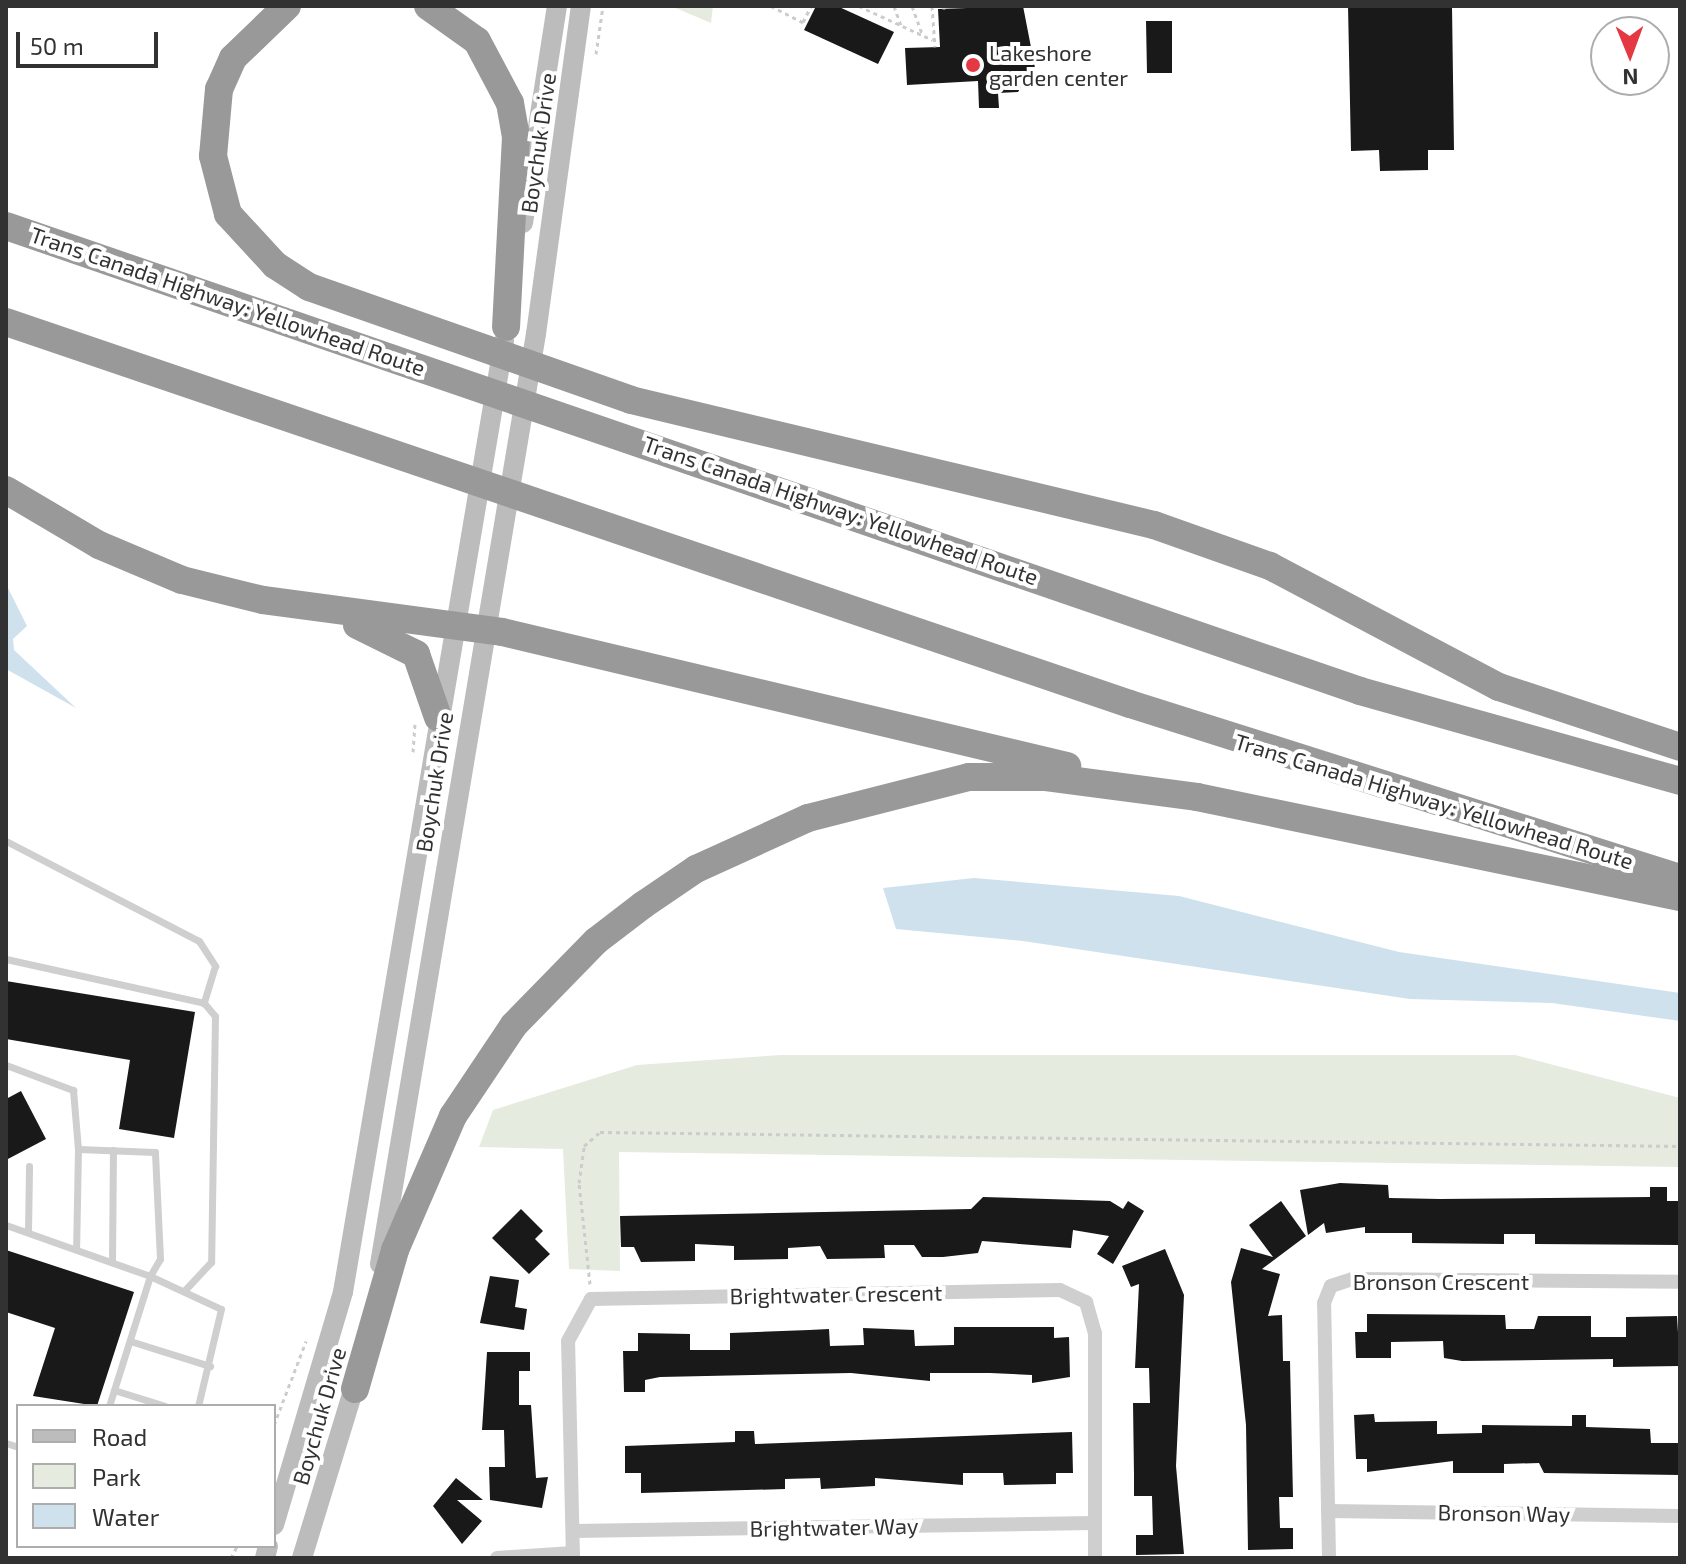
<!DOCTYPE html>
<style>
body{margin:0}
#map{position:relative;width:1686px;height:1564px;overflow:hidden;background:#fff;font-family:"Exo 2",sans-serif}
div>[style]{position:absolute}
[style*='--x']{left:calc(var(--x)*1px);top:calc(var(--y)*1px);width:calc(var(--w)*1px);rotate:calc(var(--a)*1deg)}
.green>*{inset:0;background:#e5ebde}
.water>*{inset:0;background:#cee1ed}
.building>*{inset:0;background:#191919}
.path>*{height:3px;margin-top:-1.5px;transform-origin:0;background:repeating-linear-gradient(90deg,#ccc 0 4px,transparent 0 8px)}
.service>*{height:7px;margin:-3.5px;padding:0 3.5px;transform-origin:3.5px;border-radius:3.5px;background:#cfcfcf}
.minor>*{height:14px;margin:-7px;padding:0 7px;transform-origin:7px;border-radius:7px;background:#cfcfcf}
.secondary>*{height:20px;margin:-10px;padding:0 10px;transform-origin:10px;border-radius:10px;background:#bcbcbc}
.motorway>*{height:28px;margin:-14px;padding:0 14px;transform-origin:14px;border-radius:14px;background:#999}
.dots>*{width:22px;height:22px;translate:-50% -50%;box-sizing:border-box;border:4px solid #fff;border-radius:50%}
span{translate:-50% -50%;white-space:nowrap;text-align:center;line-height:1.15;-webkit-text-stroke:8px #fff;paint-order:stroke}
.poi-label{font-size:22px;color:#323232}
.left{translate:0 -50%;text-align:left}
.street-label{font-size:22px;color:#323232}
.frame{position:absolute;inset:0;border:8px solid #323232;pointer-events:none}
.legend{position:absolute;left:16px;top:1404px;width:260px;height:144px;box-sizing:border-box;background:#fff;border:2px solid #adadad;margin:0;padding:10px 14px;list-style:none;font-size:24px;color:#323232}
.legend li{display:flex;align-items:center;gap:16px;height:40px}
.legend b{width:40px;border:2px solid #adadad}
.north{position:absolute;left:1590px;top:16px;width:80px;height:80px;box-sizing:border-box;background:#fff;border:2px solid #adadad;border-radius:50%;rotate:179deg;font-size:22px;font-weight:700;line-height:32px;text-align:center;color:#323232}
.north::after{content:'';display:block;margin:auto;width:28px;height:36px;background:#e43943;clip-path:polygon(50% 0,100% 100%,50% 72%,0 100%)}
.scale{position:absolute;left:16px;top:32px;width:142px;height:36px;box-sizing:border-box;border:4px solid #323232;border-top:0;padding-left:10px;font-size:24px;line-height:28px;white-space:nowrap;color:#323232;-webkit-text-stroke:6px #fff;paint-order:stroke}
</style>
<div id="map">
<div class="green">
<i style="clip-path:polygon(671px 6px,713px 6px,711px 23px)"></i>
<i style="clip-path:polygon(781px 1055px,1515px 1055px,1680px 1098px,1680px 1167px,619px 1152px,620px 1271px,569px 1269px,563px 1149px,479px 1147px,493px 1110px,637px 1065px)"></i>
</div>
<div class="water">
<i style="clip-path:polygon(6px 584px,27px 626px,13px 639px,14px 650px,76px 708px,6px 669px)"></i>
<i style="clip-path:polygon(974px 878px,1179px 896px,1399px 952px,1680px 993px,1680px 1021px,1552px 1003px,1410px 999px,1023px 941px,896px 929px,883px 888px)"></i>
</div>
<div class="building">
<i style="clip-path:polygon(816px 6px,837px 6px,894px 32px,878px 64px,804px 30px)"></i>
<i style="clip-path:polygon(1023px 6px,1037px 78px,1026px 79px,1018px 92px,998px 93px,999px 108px,979px 108px,978px 81px,907px 85px,905px 48px,940px 47px,938px 9px)"></i>
<i style="clip-path:polygon(1348px 6px,1452px 6px,1454px 150px,1428px 150px,1428px 170px,1380px 171px,1379px 150px,1351px 151px)"></i>
<i style="clip-path:polygon(1146px 21px,1172px 21px,1172px 73px,1147px 73px)"></i>
<i style="clip-path:polygon(6px 981px,195px 1012px,174px 1138px,119px 1129px,130px 1060px,6px 1039px)"></i>
<i style="clip-path:polygon(21px 1091px,46px 1139px,6px 1160px,6px 1099px)"></i>
<i style="clip-path:polygon(1340px 1183px,1388px 1185px,1389px 1198px,1440px 1199px,1650px 1197px,1650px 1187px,1667px 1187px,1667px 1201px,1680px 1201px,1680px 1245px,1535px 1244px,1535px 1234px,1504px 1234px,1504px 1244px,1412px 1243px,1412px 1233px,1365px 1233px,1365px 1227px,1326px 1233px,1324px 1223px,1308px 1235px,1300px 1190px)"></i>
<i style="clip-path:polygon(983px 1197px,1110px 1201px,1123px 1209px,1128px 1201px,1144px 1211px,1113px 1264px,1097px 1254px,1109px 1236px,1073px 1230px,1071px 1248px,982px 1241px,978px 1253px,943px 1257px,922px 1257px,914px 1245px,884px 1245px,885px 1258px,827px 1259px,820px 1246px,788px 1248px,788px 1259px,734px 1260px,734px 1246px,695px 1244px,695px 1261px,641px 1262px,634px 1247px,621px 1247px,620px 1216px,971px 1209px)"></i>
<i style="clip-path:polygon(1281px 1201px,1306px 1236px,1262px 1269px,1280px 1274px,1268px 1316px,1282px 1315px,1283px 1361px,1290px 1361px,1293px 1497px,1279px 1497px,1280px 1528px,1293px 1528px,1293px 1549px,1248px 1550px,1246px 1425px,1231px 1282px,1241px 1248px,1273px 1257px,1249px 1225px)"></i>
<i style="clip-path:polygon(521px 1209px,543px 1231px,535px 1239px,550px 1254px,529px 1274px,492px 1238px)"></i>
<i style="clip-path:polygon(1165px 1249px,1184px 1295px,1176px 1466px,1184px 1554px,1136px 1555px,1136px 1535px,1153px 1535px,1152px 1496px,1134px 1496px,1134px 1475px,1133px 1403px,1150px 1403px,1149px 1368px,1135px 1368px,1139px 1284px,1131px 1287px,1122px 1266px)"></i>
<i style="clip-path:polygon(6px 1250px,134px 1292px,97px 1406px,33px 1396px,55px 1328px,6px 1312px)"></i>
<i style="clip-path:polygon(490px 1276px,519px 1280px,515px 1307px,527px 1309px,524px 1330px,480px 1323px)"></i>
<i style="clip-path:polygon(1367px 1314px,1505px 1315px,1506px 1329px,1534px 1329px,1538px 1316px,1591px 1316px,1591px 1337px,1626px 1337px,1626px 1317px,1677px 1316px,1680px 1366px,1613px 1367px,1613px 1359px,1462px 1361px,1444px 1358px,1443px 1341px,1391px 1342px,1391px 1358px,1356px 1358px,1355px 1332px,1367px 1332px)"></i>
<i style="clip-path:polygon(954px 1327px,1054px 1327px,1054px 1338px,1069px 1337px,1070px 1377px,1032px 1383px,1032px 1375px,990px 1373px,930px 1373px,930px 1381px,851px 1373px,660px 1377px,645px 1380px,645px 1392px,624px 1392px,623px 1351px,638px 1351px,638px 1333px,690px 1334px,690px 1350px,730px 1350px,730px 1333px,809px 1330px,829px 1329px,830px 1346px,864px 1345px,863px 1328px,914px 1330px,915px 1346px,954px 1345px)"></i>
<i style="clip-path:polygon(487px 1352px,530px 1352px,530px 1371px,519px 1371px,519px 1405px,531px 1405px,536px 1478px,548px 1477px,542px 1508px,490px 1500px,489px 1467px,505px 1467px,504px 1430px,482px 1430px)"></i>
<i style="clip-path:polygon(1374px 1414px,1375px 1422px,1437px 1421px,1437px 1434px,1482px 1433px,1482px 1425px,1572px 1426px,1572px 1415px,1586px 1415px,1586px 1427px,1650px 1429px,1651px 1443px,1680px 1443px,1680px 1475px,1544px 1473px,1539px 1463px,1504px 1464px,1504px 1473px,1453px 1473px,1453px 1461px,1367px 1472px,1367px 1459px,1356px 1459px,1354px 1415px)"></i>
<i style="clip-path:polygon(735px 1431px,754px 1431px,755px 1444px,1072px 1432px,1073px 1473px,1056px 1473px,1056px 1484px,1004px 1485px,1003px 1473px,963px 1473px,963px 1485px,875px 1478px,875px 1486px,821px 1489px,820px 1478px,785px 1479px,785px 1489px,641px 1493px,641px 1473px,625px 1473px,625px 1446px,735px 1442px)"></i>
<i style="clip-path:polygon(456px 1478px,483px 1500px,457px 1500px,482px 1521px,462px 1544px,433px 1506px)"></i>
</div>
<div class="path">
<i style="--x:771;--y:6;--w:36;--a:27"></i>
<i style="--x:803;--y:22;--w:18;--a:-63"></i>
<i style="--x:859;--y:6;--w:81;--a:24.7"></i>
<i style="--x:894;--y:6;--w:20;--a:70"></i>
<i style="--x:912;--y:6;--w:29;--a:70"></i>
<i style="--x:932;--y:6;--w:41;--a:85.8"></i>
<i style="--x:944;--y:6;--w:3;--a:90"></i>
<i style="--x:596;--y:54;--w:49;--a:-81.7"></i>
<i style="--x:413;--y:752;--w:28;--a:-86"></i>
<i style="--x:590;--y:1284;--w:102;--a:-96.2"></i>
<i style="--x:579;--y:1183;--w:37;--a:-82"></i>
<i style="--x:584;--y:1146;--w:21;--a:-41"></i>
<i style="--x:600;--y:1132;--w:1080;--a:0.74"></i>
<i style="--x:274;--y:1425;--w:90;--a:-69.1"></i>
<i style="--x:231;--y:1558;--w:13;--a:-63"></i>
</div>
<div class="service">
<i style="--x:6;--y:841;--w:217;--a:27.4"></i>
<i style="--x:199;--y:941;--w:30;--a:57"></i>
<i style="--x:215;--y:966;--w:39;--a:107"></i>
<i style="--x:6;--y:959;--w:203;--a:12.5"></i>
<i style="--x:204;--y:1003;--w:17;--a:50"></i>
<i style="--x:215;--y:1016;--w:246;--a:90.9"></i>
<i style="--x:211;--y:1262;--w:40;--a:133"></i>
<i style="--x:6;--y:1065;--w:72;--a:20.5"></i>
<i style="--x:73;--y:1090;--w:59;--a:85.2"></i>
<i style="--x:6;--y:1225;--w:153;--a:19.5"></i>
<i style="--x:150;--y:1276;--w:20;--a:-60"></i>
<i style="--x:160;--y:1259;--w:107;--a:-92.7"></i>
<i style="--x:155;--y:1152;--w:77;--a:-177.8"></i>
<i style="--x:78;--y:1149;--w:100;--a:91.1"></i>
<i style="--x:28;--y:1232;--w:66;--a:-89.1"></i>
<i style="--x:112;--y:1262;--w:112;--a:-89.5"></i>
<i style="--x:130;--y:1341;--w:84;--a:17.4"></i>
<i style="--x:114;--y:1390;--w:53;--a:17.4"></i>
<i style="--x:109;--y:1406;--w:136;--a:-72.5"></i>
<i style="--x:150;--y:1276;--w:78;--a:24.9"></i>
<i style="--x:221;--y:1309;--w:100;--a:103.3"></i>
<i style="--x:6;--y:1443;--w:13;--a:18"></i>
</div>
<div class="minor">
<i style="--x:1328;--y:1511;--w:352;--a:0.8"></i>
<i style="--x:574;--y:1531;--w:520;--a:-0.88"></i>
<i style="--x:497;--y:1558;--w:76;--a:-3.8"></i>
<i style="--x:573;--y:1558;--w:217;--a:-91.3"></i>
<i style="--x:568;--y:1341;--w:48;--a:-61.3"></i>
<i style="--x:591;--y:1299;--w:469;--a:-1.1"></i>
<i style="--x:1060;--y:1290;--w:29;--a:25"></i>
<i style="--x:1086;--y:1302;--w:32;--a:74"></i>
<i style="--x:1095;--y:1333;--w:225;--a:90"></i>
<i style="--x:1329;--y:1558;--w:255;--a:-91.1"></i>
<i style="--x:1324;--y:1303;--w:18;--a:-68"></i>
<i style="--x:1331;--y:1286;--w:22;--a:-18"></i>
<i style="--x:1352;--y:1279;--w:328;--a:0.5"></i>
</div>
<div class="secondary">
<i style="--x:523;--y:223;--w:220;--a:-81.1"></i>
<i style="--x:380;--y:1264;--w:943;--a:-80.48"></i>
<i style="--x:536;--y:334;--w:331;--a:-82.2"></i>
<i style="--x:274;--y:1525;--w:243;--a:-73.5"></i>
<i style="--x:343;--y:1292;--w:965;--a:-80.39"></i>
<i style="--x:265;--y:1558;--w:12;--a:-76"></i>
<i style="--x:302;--y:1558;--w:188;--a:-73"></i>
</div>
<div class="motorway">
<i style="--x:287;--y:6;--w:75;--a:136.1"></i>
<i style="--x:233;--y:58;--w:34;--a:114"></i>
<i style="--x:219;--y:89;--w:67;--a:95.1"></i>
<i style="--x:213;--y:156;--w:60;--a:75.5"></i>
<i style="--x:228;--y:214;--w:69;--a:47.3"></i>
<i style="--x:275;--y:265;--w:40;--a:32.9"></i>
<i style="--x:309;--y:287;--w:341;--a:19.3"></i>
<i style="--x:631;--y:400;--w:538;--a:13.44"></i>
<i style="--x:1154;--y:525;--w:123;--a:19.5"></i>
<i style="--x:1270;--y:566;--w:259;--a:27.9"></i>
<i style="--x:1499;--y:687;--w:191;--a:18.3"></i>
<i style="--x:428;--y:6;--w:60;--a:35.5"></i>
<i style="--x:477;--y:41;--w:70;--a:62"></i>
<i style="--x:510;--y:103;--w:35;--a:80"></i>
<i style="--x:516;--y:137;--w:190;--a:93"></i>
<i style="--x:6;--y:226;--w:1432;--a:18.95"></i>
<i style="--x:1360;--y:691;--w:332;--a:15.7"></i>
<i style="--x:6;--y:322;--w:1187;--a:18.77"></i>
<i style="--x:1130;--y:704;--w:577;--a:17.56"></i>
<i style="--x:6;--y:490;--w:108;--a:30.6"></i>
<i style="--x:99;--y:545;--w:90;--a:22.9"></i>
<i style="--x:182;--y:580;--w:83;--a:13.9"></i>
<i style="--x:263;--y:600;--w:241;--a:7.6"></i>
<i style="--x:502;--y:632;--w:581;--a:13.34"></i>
<i style="--x:357;--y:625;--w:66;--a:26.2"></i>
<i style="--x:416;--y:654;--w:67;--a:70.8"></i>
<i style="--x:355;--y:1389;--w:145;--a:-73.9"></i>
<i style="--x:395;--y:1250;--w:146;--a:-66.6"></i>
<i style="--x:453;--y:1116;--w:110;--a:-56.2"></i>
<i style="--x:514;--y:1025;--w:117;--a:-45.7"></i>
<i style="--x:596;--y:941;--w:59;--a:-37.5"></i>
<i style="--x:643;--y:905;--w:64;--a:-34.2"></i>
<i style="--x:696;--y:869;--w:123;--a:-24.5"></i>
<i style="--x:808;--y:818;--w:166;--a:-14.3"></i>
<i style="--x:969;--y:777;--w:77;--a:0"></i>
<i style="--x:1046;--y:777;--w:152;--a:7.5"></i>
<i style="--x:1197;--y:797;--w:493;--a:11.7"></i>
</div>
<div class="dots">
<i style="left:973px;top:65px;background:#e43943"></i>
</div>
<div class="poi-label">
<span class="left" style="left:989px;top:65px">Lakeshore<br>garden center</span>
</div>
<div class="street-label">
<span style="left:538px;top:143px;rotate:-82deg">Boychuk Drive</span>
<span style="left:228px;top:301px;rotate:19deg">Trans Canada Highway: Yellowhead Route</span>
<span style="left:841px;top:510px;rotate:19deg">Trans Canada Highway: Yellowhead Route</span>
<span style="left:434px;top:782px;rotate:-81deg">Boychuk Drive</span>
<span style="left:1434px;top:801px;rotate:17deg">Trans Canada Highway: Yellowhead Route</span>
<span style="left:1441px;top:1282px">Bronson Crescent</span>
<span style="left:836px;top:1294px;rotate:-1deg">Brightwater Crescent</span>
<span style="left:319px;top:1416px;rotate:-74deg">Boychuk Drive</span>
<span style="left:1504px;top:1513px;rotate:1deg">Bronson Way</span>
<span style="left:834px;top:1527px;rotate:-1deg">Brightwater Way</span>
</div>
<div class="frame"></div>
<ul class="legend">
<li><b style="height:10px;background:#bcbcbc"></b>Road</li>
<li><b style="height:22px;background:#e5ebde"></b>Park</li>
<li><b style="height:22px;background:#cee1ed"></b>Water</li>
</ul>
<div class="north">N</div>
<div class="scale">50 m</div>
</div>
